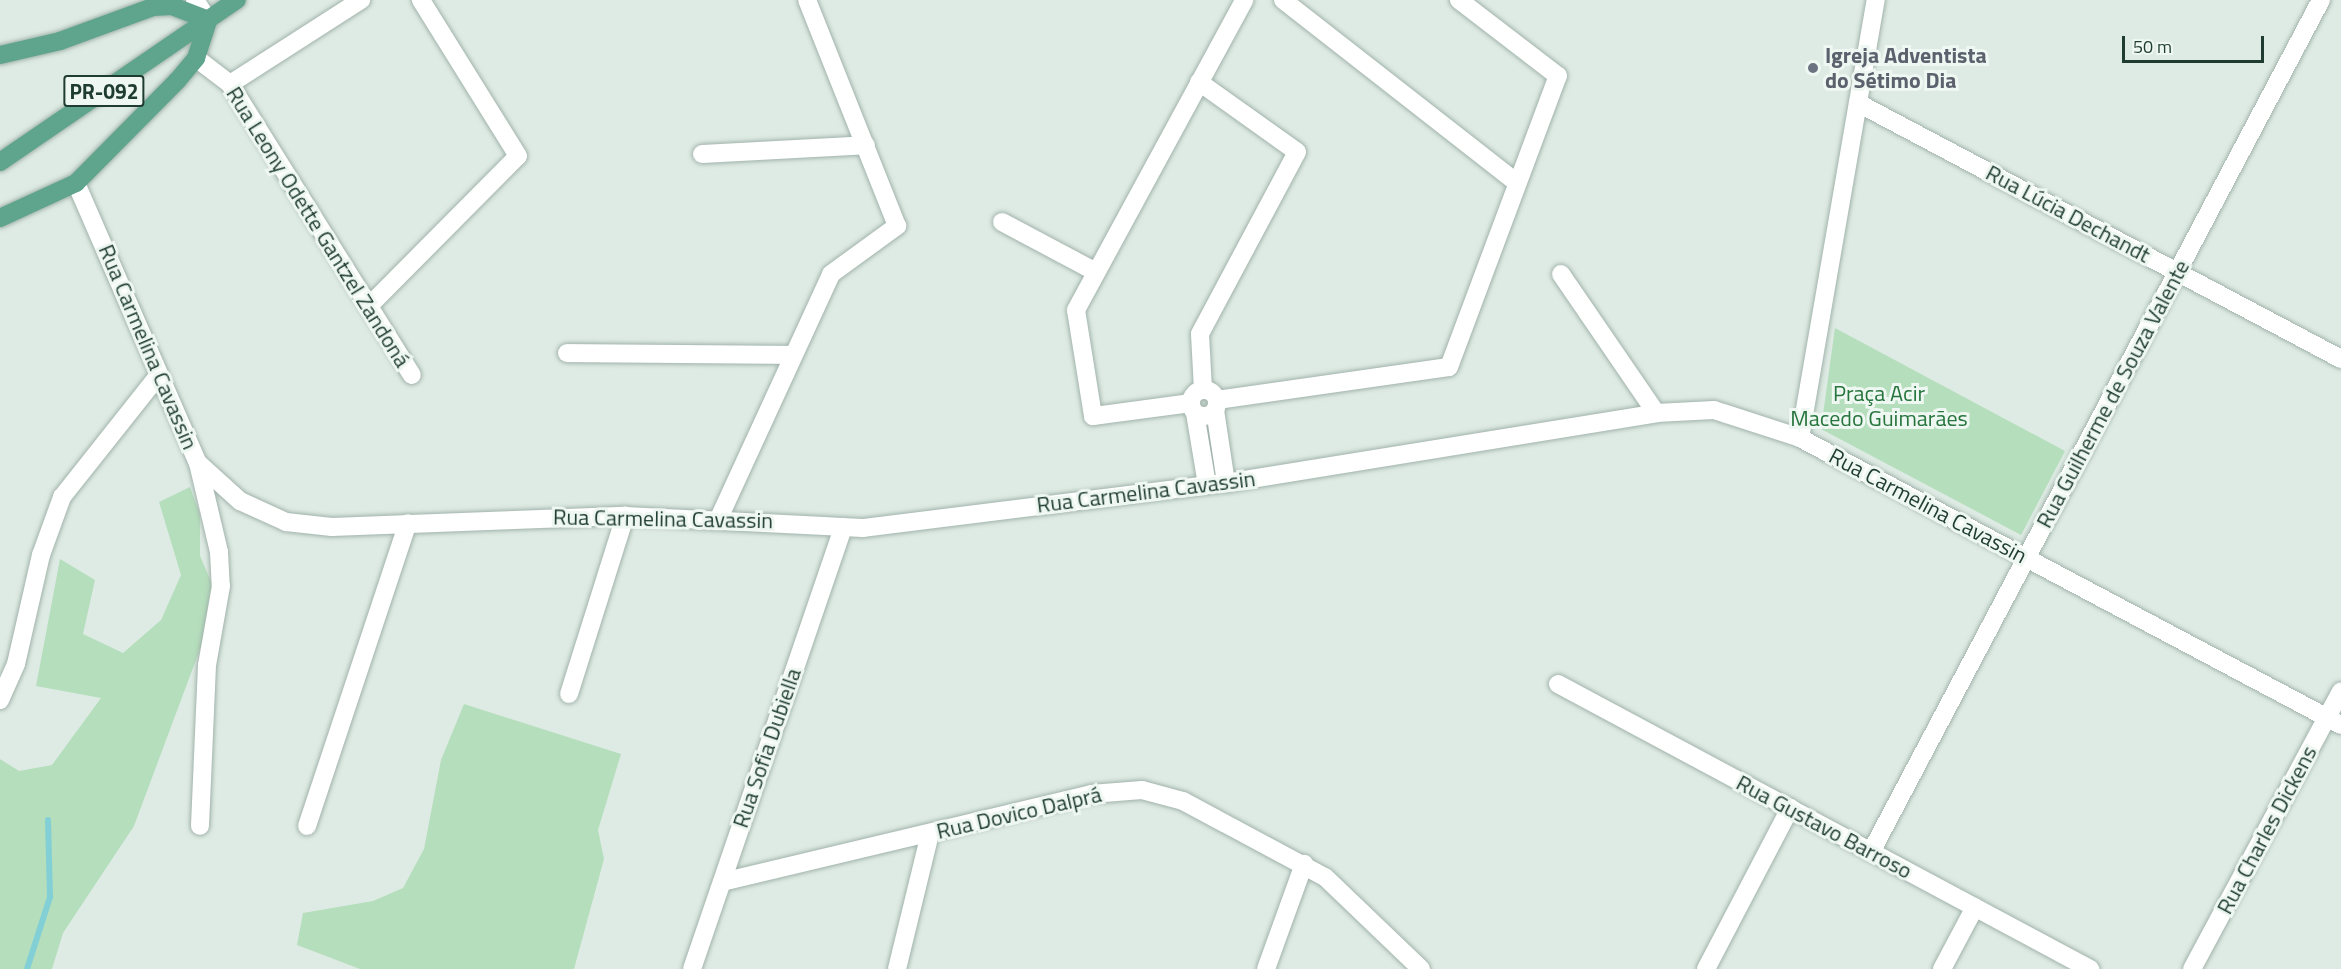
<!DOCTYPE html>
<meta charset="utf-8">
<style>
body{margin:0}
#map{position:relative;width:2341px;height:969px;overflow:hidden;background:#deebe4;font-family:"Titillium Web",sans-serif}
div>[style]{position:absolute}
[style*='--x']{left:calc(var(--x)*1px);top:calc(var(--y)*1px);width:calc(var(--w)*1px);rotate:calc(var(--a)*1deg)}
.green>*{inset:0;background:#b5debc}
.stream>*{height:6px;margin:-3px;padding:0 3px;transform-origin:3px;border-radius:3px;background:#82d0d5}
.roads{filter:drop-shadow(0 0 2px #a1b3ab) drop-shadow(0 0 2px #a1b3ab)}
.street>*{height:18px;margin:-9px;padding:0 9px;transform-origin:9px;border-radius:9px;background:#fff}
.street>.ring{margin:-9px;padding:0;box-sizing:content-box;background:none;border:18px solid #fff;border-radius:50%}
.secondary>*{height:18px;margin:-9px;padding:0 9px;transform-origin:9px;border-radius:9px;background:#fff}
.primary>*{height:18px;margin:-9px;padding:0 9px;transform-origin:9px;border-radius:9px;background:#5fa48c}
.dots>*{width:16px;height:16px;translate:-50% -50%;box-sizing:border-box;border:3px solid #eff7f2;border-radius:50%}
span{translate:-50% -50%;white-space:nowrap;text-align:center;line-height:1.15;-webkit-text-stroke:6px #eff7f2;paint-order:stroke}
.shield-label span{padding:2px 4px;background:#eff7f2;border:2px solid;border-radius:4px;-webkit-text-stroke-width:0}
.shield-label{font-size:21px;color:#1e3c31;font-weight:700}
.worship-label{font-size:22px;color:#5b616d;font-weight:700}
.left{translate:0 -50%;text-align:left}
.street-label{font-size:22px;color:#1e3c31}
.park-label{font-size:22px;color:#26753d}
.scale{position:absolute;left:2122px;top:36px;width:142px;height:27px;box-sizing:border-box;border:3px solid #1e3c31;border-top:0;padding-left:8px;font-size:18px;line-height:21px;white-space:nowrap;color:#1e3c31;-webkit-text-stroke:4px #eff7f2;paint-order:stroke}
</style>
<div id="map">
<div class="green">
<i style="clip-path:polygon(1835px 328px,2065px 451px,2021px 535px,1821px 429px)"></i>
<i style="clip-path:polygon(190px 487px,200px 515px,200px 556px,213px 586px,209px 625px,134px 826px,63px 933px,52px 969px,0 969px,0 759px,19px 771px,52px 765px,101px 698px,36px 686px,60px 559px,95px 580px,83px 634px,123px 653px,161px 620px,181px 575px,159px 502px)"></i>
<i style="clip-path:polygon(464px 704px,621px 754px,598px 830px,604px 859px,574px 969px,360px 969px,297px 945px,303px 913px,373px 901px,403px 888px,424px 849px,441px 760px)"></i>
</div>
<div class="stream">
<i style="--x:27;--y:969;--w:76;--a:-72.3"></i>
<i style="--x:50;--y:897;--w:77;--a:-91.5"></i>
</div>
<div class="roads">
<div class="street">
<i style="--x:195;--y:0;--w:24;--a:57"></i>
<i style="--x:1283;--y:0;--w:297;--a:38"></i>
<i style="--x:196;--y:58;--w:43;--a:37.4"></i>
<i style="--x:230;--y:84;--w:343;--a:58"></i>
<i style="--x:1199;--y:82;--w:120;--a:35.5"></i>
<i style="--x:1297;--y:152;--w:206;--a:118.1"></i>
<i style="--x:1200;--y:334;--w:56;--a:86.9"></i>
<i style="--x:1858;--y:103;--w:547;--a:27.92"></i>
<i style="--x:702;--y:154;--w:164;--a:-3.1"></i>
<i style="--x:1002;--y:222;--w:106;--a:28"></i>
<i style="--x:1561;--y:274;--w:168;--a:55.6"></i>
<i style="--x:369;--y:306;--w:211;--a:-45.2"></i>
<i style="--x:518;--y:156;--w:184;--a:-121.9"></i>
<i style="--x:567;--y:353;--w:225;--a:0.5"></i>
<i class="ring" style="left:1191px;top:390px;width:8px;height:8px"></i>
<i style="--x:1217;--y:400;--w:234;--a:-8.1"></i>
<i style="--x:1449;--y:367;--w:311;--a:-69.5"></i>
<i style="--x:1558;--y:76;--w:125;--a:-142.5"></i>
<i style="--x:1191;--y:403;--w:99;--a:172.4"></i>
<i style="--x:1093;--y:416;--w:107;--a:-99.1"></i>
<i style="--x:1076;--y:310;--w:353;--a:-61.5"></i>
<i style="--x:1215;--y:410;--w:74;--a:81.4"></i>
<i style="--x:1195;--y:413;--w:73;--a:80.5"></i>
<i style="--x:1800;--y:438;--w:445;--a:-80.2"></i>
<i style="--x:198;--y:463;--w:91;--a:76.7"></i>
<i style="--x:219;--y:552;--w:34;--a:87"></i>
<i style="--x:221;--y:586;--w:80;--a:100"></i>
<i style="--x:207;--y:665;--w:161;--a:92.5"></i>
<i style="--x:719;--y:518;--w:268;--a:-65.3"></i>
<i style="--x:831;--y:274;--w:82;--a:-36"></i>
<i style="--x:897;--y:226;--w:243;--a:-111.7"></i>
<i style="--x:1558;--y:684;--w:604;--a:28.18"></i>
<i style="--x:569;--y:694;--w:187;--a:-72.5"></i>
<i style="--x:0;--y:700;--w:39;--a:-66"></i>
<i style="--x:16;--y:664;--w:112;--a:-77.1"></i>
<i style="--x:41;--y:555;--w:62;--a:-70.1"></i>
<i style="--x:62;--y:497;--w:154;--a:-51.6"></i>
<i style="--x:307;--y:826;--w:319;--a:-71.6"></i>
<i style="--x:1871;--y:852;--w:964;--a:-62.16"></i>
<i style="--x:722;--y:882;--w:379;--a:-13.4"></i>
<i style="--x:1091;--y:794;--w:51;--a:-4.5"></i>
<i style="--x:1142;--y:790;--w:42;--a:15"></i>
<i style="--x:1183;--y:801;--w:161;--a:28.2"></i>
<i style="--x:1325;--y:877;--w:133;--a:43.8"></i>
<i style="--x:692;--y:969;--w:467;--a:-71.1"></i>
<i style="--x:897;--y:969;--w:139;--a:-76.3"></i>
<i style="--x:1266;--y:969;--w:112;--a:-70.1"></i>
<i style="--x:1706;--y:969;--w:182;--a:-62.4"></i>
<i style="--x:1942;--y:969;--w:70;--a:-62"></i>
<i style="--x:2192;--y:969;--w:315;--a:-61.8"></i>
</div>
<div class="secondary">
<i style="--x:230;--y:84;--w:156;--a:-32.7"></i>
<i style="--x:76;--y:183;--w:305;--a:66.5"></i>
<i style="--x:198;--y:463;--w:57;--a:42.1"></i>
<i style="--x:240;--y:501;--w:51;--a:24.5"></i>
<i style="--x:286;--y:522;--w:46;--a:6.2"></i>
<i style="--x:332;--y:527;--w:293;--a:-2.2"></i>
<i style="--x:625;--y:516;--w:238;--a:2.9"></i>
<i style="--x:863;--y:528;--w:366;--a:-7.1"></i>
<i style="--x:1226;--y:483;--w:436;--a:-9.2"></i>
<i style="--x:1656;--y:413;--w:58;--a:-3"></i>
<i style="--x:1714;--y:410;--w:90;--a:18"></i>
<i style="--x:1800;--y:438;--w:612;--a:27.95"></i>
</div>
<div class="primary">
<i style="--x:0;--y:55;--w:62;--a:-13.1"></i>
<i style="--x:60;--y:41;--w:99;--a:-20.1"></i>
<i style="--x:153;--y:7;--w:19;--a:-3"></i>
<i style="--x:172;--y:6;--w:39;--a:21"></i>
<i style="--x:0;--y:162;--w:287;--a:-34.4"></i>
<i style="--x:0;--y:218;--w:84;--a:-24.7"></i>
<i style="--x:76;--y:183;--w:144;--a:-45.3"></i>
<i style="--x:177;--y:81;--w:30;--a:-50"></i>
<i style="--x:196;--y:58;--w:40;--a:-72"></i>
</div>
</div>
<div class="dots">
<i style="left:1813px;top:68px;background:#6b7280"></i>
</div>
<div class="shield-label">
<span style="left:104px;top:91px">PR-092</span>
</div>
<div class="worship-label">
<span class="left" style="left:1825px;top:68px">Igreja Adventista<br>do Sétimo Dia</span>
</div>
<div class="street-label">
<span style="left:2068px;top:214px;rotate:28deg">Rua Lúcia Dechandt</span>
<span style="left:318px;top:227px;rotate:58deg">Rua Leony Odette Gantzel Zandoná</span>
<span style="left:148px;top:347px;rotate:67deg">Rua Carmelina Cavassin</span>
<span style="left:2113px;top:394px;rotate:-62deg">Rua Guilherme de Souza Valente</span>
<span style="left:1146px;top:492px;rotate:-7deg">Rua Carmelina Cavassin</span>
<span style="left:1928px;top:506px;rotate:28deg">Rua Carmelina Cavassin</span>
<span style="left:663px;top:519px;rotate:1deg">Rua Carmelina Cavassin</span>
<span style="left:767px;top:748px;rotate:-71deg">Rua Sofia Dubiella</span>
<span style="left:1019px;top:813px;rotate:-13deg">Rua Dovico Dalprá</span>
<span style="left:1824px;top:827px;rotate:28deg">Rua Gustavo Barroso</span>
<span style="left:2267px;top:830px;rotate:-62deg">Rua Charles Dickens</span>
</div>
<div class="park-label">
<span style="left:1879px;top:406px">Praça Acir<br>Macedo Guimarães</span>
</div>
<div class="scale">50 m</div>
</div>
